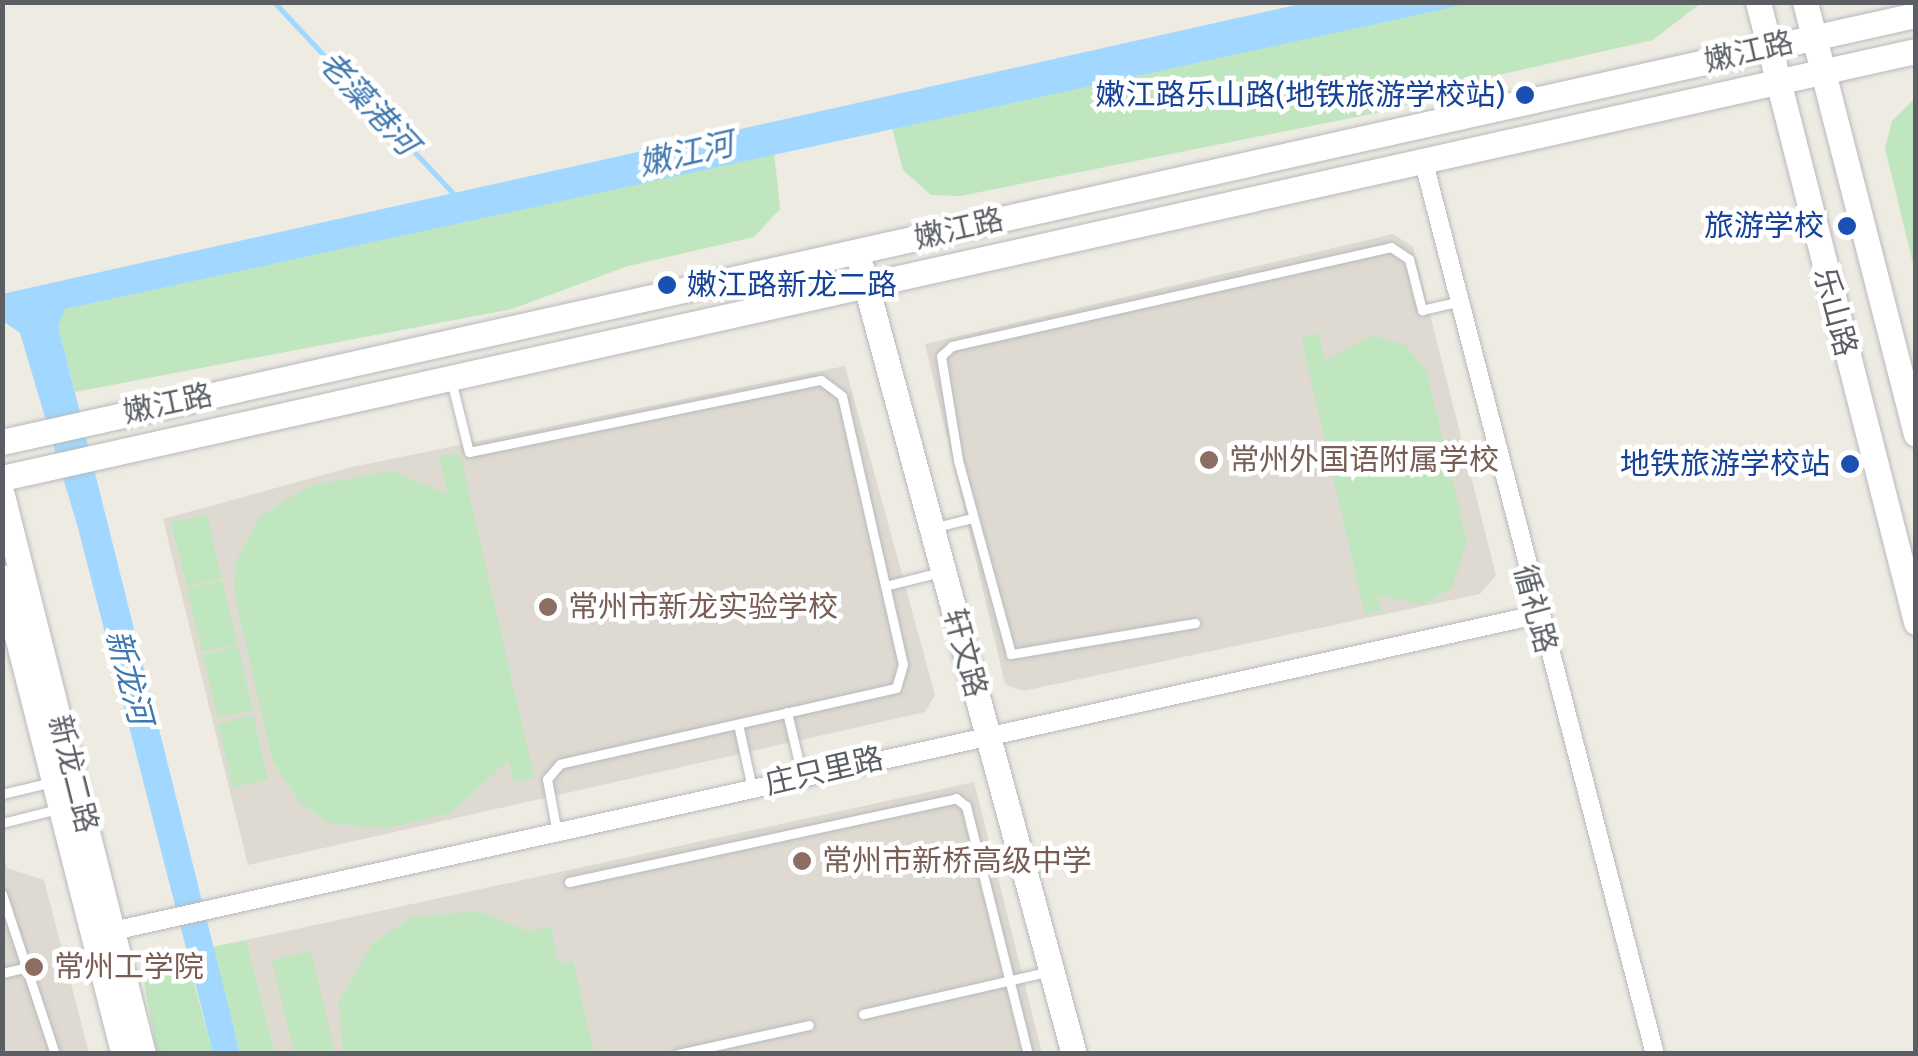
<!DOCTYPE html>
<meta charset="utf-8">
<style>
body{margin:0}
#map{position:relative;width:1918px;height:1056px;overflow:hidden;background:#eeebe3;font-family:"Fira Sans","Noto Sans SC",sans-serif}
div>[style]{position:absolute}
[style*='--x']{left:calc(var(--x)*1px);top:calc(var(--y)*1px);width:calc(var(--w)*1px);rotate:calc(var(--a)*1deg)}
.education>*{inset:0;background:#dedad1}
.green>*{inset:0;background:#c0e6c0}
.water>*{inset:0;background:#a2d8ff}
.stream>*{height:5px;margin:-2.5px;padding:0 2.5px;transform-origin:2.5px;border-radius:2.5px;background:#a2d8ff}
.roads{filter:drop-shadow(0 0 2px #b6b9bd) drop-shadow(0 0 2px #b6b9bd)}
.lane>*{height:9px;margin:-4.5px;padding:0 4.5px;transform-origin:4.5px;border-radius:4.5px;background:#fff}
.street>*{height:18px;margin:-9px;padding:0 9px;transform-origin:9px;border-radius:9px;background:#fff}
.secondary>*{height:25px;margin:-12.5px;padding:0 12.5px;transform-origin:12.5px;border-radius:12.5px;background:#fff}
.dots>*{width:28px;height:28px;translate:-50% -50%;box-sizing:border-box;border:5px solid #fff;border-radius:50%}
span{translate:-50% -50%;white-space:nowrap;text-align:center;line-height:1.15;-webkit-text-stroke:9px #fff;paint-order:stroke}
.street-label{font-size:30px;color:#5b5f64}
.transit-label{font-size:30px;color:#164399}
.right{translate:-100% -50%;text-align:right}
.left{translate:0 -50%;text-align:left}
.education-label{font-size:30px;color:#785e54}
.water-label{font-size:32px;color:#3f78b1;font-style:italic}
.frame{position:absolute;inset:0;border:5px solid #5b5f64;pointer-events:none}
</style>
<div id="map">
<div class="education">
<i style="clip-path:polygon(1393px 234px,1413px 247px,1496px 575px,1480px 594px,1023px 691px,1005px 684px,925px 344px)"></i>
<i style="clip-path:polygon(845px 366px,935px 695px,925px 712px,248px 865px,163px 519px,352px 467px)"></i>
<i style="clip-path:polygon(974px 782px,1042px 1053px,275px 1053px,246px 940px)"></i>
<i style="clip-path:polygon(2px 850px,7px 868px,44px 880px,89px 1053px,3px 1053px)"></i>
</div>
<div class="green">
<i style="clip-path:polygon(1472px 3px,1701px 3px,1653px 40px,1485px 78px,1396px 109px,960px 196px,931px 195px,903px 170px,891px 124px)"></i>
<i style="clip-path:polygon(1915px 98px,1915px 272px,1885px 148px,1892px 121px)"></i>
<i style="clip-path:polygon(774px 150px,780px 209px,754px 237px,628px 266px,512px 309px,75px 392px,58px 325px,64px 309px)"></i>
<i style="clip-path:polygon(1318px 333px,1325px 361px,1372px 335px,1406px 345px,1427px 372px,1467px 542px,1452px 588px,1424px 605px,1378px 596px,1381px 611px,1365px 615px,1301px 337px)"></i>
<i style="clip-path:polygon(460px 453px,534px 777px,514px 782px,508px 761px,451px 813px,386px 829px,329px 823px,300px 803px,272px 760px,234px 591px,236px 561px,260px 516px,310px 486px,391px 471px,448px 494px,439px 457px)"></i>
<i style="clip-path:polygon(207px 515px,222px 578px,187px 587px,171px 523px)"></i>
<i style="clip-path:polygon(222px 580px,237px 644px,202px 652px,187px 589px)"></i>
<i style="clip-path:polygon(238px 646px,253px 710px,218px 718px,203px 655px)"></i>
<i style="clip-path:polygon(253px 715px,268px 779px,233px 788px,218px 724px)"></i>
<i style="clip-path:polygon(478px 911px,528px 931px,551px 927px,558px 963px,573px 961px,594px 1053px,343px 1053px,338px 1003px,372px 944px,410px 918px)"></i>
<i style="clip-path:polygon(246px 940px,275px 1053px,240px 1053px,212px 947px)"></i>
<i style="clip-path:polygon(311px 951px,335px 1053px,294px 1053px,272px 960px)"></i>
<i style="clip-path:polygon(186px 954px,213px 1053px,157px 1053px,142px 972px,151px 960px)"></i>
</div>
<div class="water">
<i style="clip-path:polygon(1305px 3px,1472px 3px,65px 309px,58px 325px,240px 1053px,213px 1053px,78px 528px,20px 333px,3px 321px,2px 294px)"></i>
</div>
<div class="stream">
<i style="--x:274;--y:2;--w:262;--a:46.9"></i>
</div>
<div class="roads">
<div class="lane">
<i style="--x:451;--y:380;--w:74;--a:76"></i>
<i style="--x:469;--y:452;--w:359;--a:-11.6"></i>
<i style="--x:821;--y:380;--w:26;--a:37"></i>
<i style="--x:842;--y:396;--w:275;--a:77.2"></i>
<i style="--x:903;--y:664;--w:25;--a:106"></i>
<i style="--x:896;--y:688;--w:344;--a:167.3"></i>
<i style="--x:560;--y:764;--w:20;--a:131"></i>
<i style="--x:547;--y:779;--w:55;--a:79.5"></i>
<i style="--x:936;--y:527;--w:37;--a:-14"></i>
<i style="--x:885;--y:586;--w:58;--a:-14"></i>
<i style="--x:1195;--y:623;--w:187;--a:170.4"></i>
<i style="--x:1011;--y:654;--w:201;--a:-105.3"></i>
<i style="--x:958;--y:460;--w:105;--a:-99.3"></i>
<i style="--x:941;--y:356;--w:15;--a:-42"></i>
<i style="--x:952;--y:346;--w:450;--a:-12.7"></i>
<i style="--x:1391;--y:247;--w:22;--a:34"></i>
<i style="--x:1409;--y:259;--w:53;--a:75.7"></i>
<i style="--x:1422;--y:310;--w:36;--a:-13"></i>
<i style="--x:787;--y:712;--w:66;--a:76.8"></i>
<i style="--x:738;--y:724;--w:66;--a:77.7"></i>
<i style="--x:2;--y:794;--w:51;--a:-13.5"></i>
<i style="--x:2;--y:823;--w:58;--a:-14"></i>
<i style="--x:569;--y:882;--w:396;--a:-12.2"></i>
<i style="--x:956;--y:798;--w:13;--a:39"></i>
<i style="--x:966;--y:806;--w:256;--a:76"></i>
<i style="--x:2;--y:894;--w:169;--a:71.7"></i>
<i style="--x:2;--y:973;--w:32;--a:-13"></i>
<i style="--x:863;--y:1014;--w:192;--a:-12.9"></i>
<i style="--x:678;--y:1054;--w:134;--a:-12.5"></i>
</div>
<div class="street">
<i style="--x:1424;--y:163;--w:920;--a:75.47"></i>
<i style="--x:113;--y:931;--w:1458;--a:-12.52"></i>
</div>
<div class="secondary">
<i style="--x:1758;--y:2;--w:640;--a:75.7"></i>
<i style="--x:1805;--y:2;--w:446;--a:75.6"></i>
<i style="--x:861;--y:267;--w:815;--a:74.86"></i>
<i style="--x:2;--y:442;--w:1961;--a:-12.58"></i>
<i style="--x:2;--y:478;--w:1961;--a:-12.58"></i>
<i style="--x:2;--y:495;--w:577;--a:75.84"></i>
<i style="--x:2;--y:577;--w:492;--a:75.7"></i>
</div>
</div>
<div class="dots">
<i style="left:1525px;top:95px;background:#1a4fb4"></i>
<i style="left:1847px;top:226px;background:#1a4fb4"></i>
<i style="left:667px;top:285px;background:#1a4fb4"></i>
<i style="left:1209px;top:460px;background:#8d6e63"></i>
<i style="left:1850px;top:464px;background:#1a4fb4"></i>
<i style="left:548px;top:607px;background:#8d6e63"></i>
<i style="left:802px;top:861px;background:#8d6e63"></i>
<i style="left:34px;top:967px;background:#8d6e63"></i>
</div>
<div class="street-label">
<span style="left:1749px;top:52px;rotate:-13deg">嫩江路</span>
<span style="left:959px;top:229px;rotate:-13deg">嫩江路</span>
<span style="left:1835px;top:312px;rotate:75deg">乐山路</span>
<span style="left:168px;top:404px;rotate:-12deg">嫩江路</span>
<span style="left:1535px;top:609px;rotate:75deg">循礼路</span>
<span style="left:965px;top:653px;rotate:75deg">轩文路</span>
<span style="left:824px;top:771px;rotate:-13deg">庄只里路</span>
<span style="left:73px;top:774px;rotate:76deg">新龙二路</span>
</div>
<div class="transit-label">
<span class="right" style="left:1505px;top:95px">嫩江路乐山路(地铁旅游学校站)</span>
<span class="right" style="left:1824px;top:226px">旅游学校</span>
<span class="left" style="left:687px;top:285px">嫩江路新龙二路</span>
<span class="right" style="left:1830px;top:464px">地铁旅游学校站</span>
</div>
<div class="education-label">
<span class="left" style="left:1229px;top:460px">常州外国语附属学校</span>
<span class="left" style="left:568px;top:607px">常州市新龙实验学校</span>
<span class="left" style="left:822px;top:861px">常州市新桥高级中学</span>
<span class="left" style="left:54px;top:967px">常州工学院</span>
</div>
<div class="water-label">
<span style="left:368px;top:103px;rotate:47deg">老藻港河</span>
<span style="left:686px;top:154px;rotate:-13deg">嫩江河</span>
<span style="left:129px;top:677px;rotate:75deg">新龙河</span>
</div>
<div class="frame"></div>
</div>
